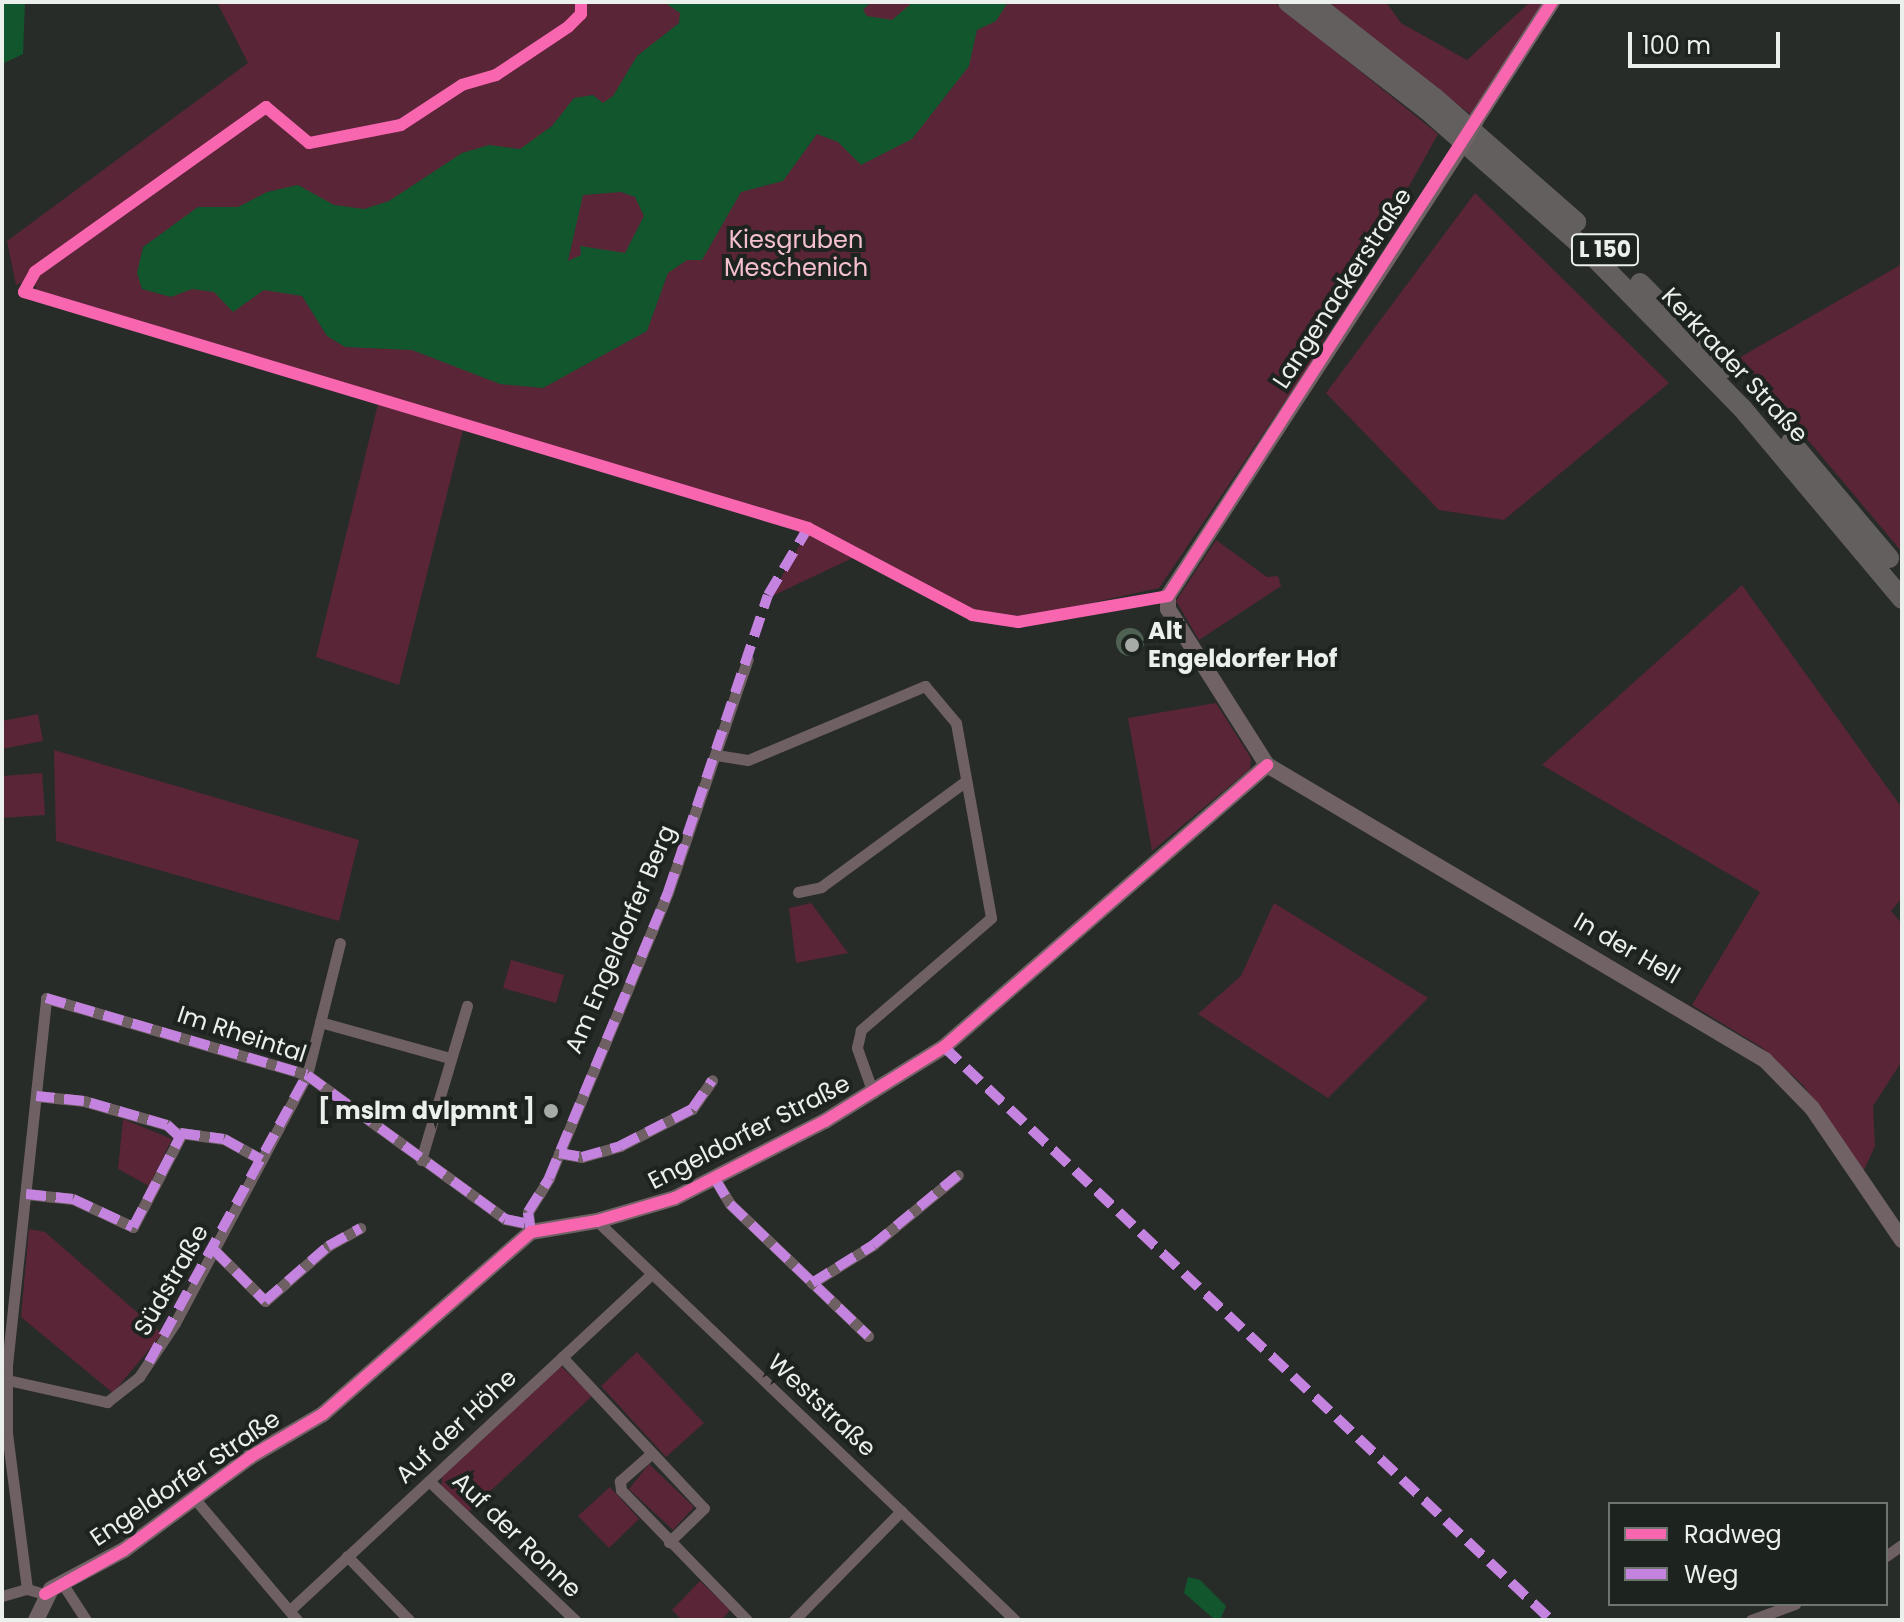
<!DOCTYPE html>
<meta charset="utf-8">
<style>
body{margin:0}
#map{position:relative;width:1904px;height:1622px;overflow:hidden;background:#282c29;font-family:Poppins,sans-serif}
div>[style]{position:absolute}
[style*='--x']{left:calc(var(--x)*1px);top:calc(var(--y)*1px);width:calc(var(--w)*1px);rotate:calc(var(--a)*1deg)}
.green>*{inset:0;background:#592537}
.water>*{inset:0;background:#11562d}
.building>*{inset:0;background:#4e6153}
.round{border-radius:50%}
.street>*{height:11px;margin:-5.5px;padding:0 5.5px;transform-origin:5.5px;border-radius:5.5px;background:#6f6064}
.secondary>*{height:16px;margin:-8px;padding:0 8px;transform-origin:8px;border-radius:8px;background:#716265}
.highway>*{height:20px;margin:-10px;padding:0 10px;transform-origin:10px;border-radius:10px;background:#645f5f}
.secondary-bridge>*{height:16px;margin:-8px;padding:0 8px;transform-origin:8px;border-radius:8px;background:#716265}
.quiet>*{height:10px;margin-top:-5px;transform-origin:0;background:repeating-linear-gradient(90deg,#c483df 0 20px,transparent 0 30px)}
.cycleway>*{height:12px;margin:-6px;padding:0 6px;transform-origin:6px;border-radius:6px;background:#f766af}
.dots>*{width:22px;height:22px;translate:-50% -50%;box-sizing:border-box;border:4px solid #1d231f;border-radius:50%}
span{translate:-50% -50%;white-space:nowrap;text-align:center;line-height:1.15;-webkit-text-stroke:8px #1d231f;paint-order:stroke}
.shield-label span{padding:2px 6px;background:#1d231f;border:2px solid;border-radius:6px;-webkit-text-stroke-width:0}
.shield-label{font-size:22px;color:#ebf0ec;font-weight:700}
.park-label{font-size:24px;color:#f5c0ce}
.street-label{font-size:24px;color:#ebf0ec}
.poi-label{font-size:24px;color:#ebf0ec;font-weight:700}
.left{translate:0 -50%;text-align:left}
.right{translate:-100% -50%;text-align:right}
.frame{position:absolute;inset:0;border:4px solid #ebf0ec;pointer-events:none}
.legend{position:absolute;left:1608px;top:1502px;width:280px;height:104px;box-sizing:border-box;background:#1d231f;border:2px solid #6f7571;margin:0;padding:10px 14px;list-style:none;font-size:24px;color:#ebf0ec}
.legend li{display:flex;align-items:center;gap:16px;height:40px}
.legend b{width:40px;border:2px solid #6f7571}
.scale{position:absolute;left:1628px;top:32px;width:152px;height:36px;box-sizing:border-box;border:4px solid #ebf0ec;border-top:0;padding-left:10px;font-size:24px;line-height:28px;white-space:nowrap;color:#ebf0ec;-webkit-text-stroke:6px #1d231f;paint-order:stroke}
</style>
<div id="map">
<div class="green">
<i style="clip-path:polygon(217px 2px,1274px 2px,1438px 134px,1309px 366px,1159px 588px,1022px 618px,985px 614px,941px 598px,861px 554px,770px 597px,802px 541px,793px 520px,36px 291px,35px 277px,16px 285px,7px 241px,248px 63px)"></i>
<i style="clip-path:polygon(1317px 2px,1386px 2px,1401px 23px,1467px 60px,1530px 2px,1547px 2px,1473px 116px)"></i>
<i style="clip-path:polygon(1475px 193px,1669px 383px,1504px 520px,1439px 510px,1326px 393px)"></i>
<i style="clip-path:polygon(1902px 264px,1902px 552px,1739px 358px)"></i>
<i style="clip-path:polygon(378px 404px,463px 430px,399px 685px,316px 657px)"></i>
<i style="clip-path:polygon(1216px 540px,1267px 577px,1278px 576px,1281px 586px,1199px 640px,1176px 601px)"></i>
<i style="clip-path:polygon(1742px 585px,1902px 808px,1902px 898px,1891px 911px,1902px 924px,1902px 1061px,1873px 1106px,1875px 1146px,1864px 1170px,1803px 1085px,1761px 1047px,1692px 1005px,1760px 892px,1542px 765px)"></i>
<i style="clip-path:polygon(1216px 703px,1251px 758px,1250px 769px,1152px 851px,1128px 718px)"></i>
<i style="clip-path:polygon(38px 714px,43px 741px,2px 749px,2px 721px)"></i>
<i style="clip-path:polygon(54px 750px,359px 840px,339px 921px,56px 841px)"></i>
<i style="clip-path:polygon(42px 773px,45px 815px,2px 818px,2px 776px)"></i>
<i style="clip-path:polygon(811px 903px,848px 953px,796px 963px,789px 908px)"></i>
<i style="clip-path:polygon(1274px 903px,1428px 998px,1328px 1098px,1198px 1014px,1241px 976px)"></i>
<i style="clip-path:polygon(511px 960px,564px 975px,556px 1003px,503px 988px)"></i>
<i style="clip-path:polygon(123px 1119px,172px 1139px,149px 1186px,118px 1169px)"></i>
<i style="clip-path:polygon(29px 1229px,45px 1232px,162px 1334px,113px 1393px,21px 1317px)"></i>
<i style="clip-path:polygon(637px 1352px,704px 1423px,666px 1457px,601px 1386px)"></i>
<i style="clip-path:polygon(561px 1366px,592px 1396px,467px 1513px,441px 1487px,443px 1473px)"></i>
<i style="clip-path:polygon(649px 1464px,694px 1507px,673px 1530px,629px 1489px)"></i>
<i style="clip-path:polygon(610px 1487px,639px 1519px,609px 1548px,578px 1516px)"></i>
<i style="clip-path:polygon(700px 1581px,730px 1610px,722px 1620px,682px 1620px,672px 1610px)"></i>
</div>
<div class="water">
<i style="clip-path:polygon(2px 2px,25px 2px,23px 54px,2px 64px)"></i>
<i style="clip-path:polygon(evenodd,664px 2px,871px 2px,863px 10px,867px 16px,892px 20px,913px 2px,1008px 2px,996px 21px,977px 30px,969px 66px,912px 139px,861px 165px,838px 142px,817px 134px,783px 181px,741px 192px,702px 260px,687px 260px,668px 273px,647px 331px,543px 388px,500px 384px,412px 350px,345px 347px,327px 336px,302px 296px,264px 290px,233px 312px,214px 292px,192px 289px,171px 297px,142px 289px,137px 273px,143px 247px,198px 207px,238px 207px,267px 192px,298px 185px,334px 205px,364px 209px,389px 201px,462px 153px,489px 145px,520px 149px,552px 126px,574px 98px,593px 95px,603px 103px,613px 96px,637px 56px,679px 23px,680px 13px,664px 2px,621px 192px,635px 197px,644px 216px,625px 253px,580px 246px,581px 255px,568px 261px,583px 195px,621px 192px)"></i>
<i style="clip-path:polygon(1188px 1577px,1200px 1580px,1226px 1606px,1221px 1618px,1214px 1619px,1184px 1593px)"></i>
</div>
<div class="building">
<i class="round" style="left:1116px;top:628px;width:28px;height:28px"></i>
</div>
<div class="street">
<i style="--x:716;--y:755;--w:32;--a:9"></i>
<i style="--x:748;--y:760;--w:192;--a:-22.7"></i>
<i style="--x:925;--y:686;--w:48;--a:50"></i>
<i style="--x:956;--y:723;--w:198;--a:79.8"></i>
<i style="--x:991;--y:918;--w:172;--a:139.3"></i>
<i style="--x:861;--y:1030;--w:18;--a:103"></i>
<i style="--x:857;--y:1048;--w:48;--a:70.4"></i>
<i style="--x:798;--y:892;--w:24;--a:-12"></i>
<i style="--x:821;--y:887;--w:180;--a:-36.2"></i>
<i style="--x:320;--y:1022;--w:135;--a:15.5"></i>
<i style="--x:180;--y:1133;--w:44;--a:7.8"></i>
<i style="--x:224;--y:1139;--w:43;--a:28.9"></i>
<i style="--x:559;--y:1153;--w:23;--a:10"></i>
<i style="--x:582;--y:1157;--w:40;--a:-16"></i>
<i style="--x:620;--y:1146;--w:81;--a:-27.2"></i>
<i style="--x:692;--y:1109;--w:35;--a:-55"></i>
<i style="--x:421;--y:1160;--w:161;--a:-73.4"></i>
<i style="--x:715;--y:1179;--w:29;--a:59"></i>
<i style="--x:730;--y:1204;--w:191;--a:43.7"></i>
<i style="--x:26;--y:1194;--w:47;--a:6.1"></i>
<i style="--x:73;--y:1199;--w:66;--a:25"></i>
<i style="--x:133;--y:1227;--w:102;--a:-62.4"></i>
<i style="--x:180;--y:1137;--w:18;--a:-137"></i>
<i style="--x:167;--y:1125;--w:86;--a:-163.9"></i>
<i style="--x:84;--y:1101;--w:48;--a:-174.1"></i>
<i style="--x:597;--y:1221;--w:578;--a:43.67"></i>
<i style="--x:530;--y:1231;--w:19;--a:-96"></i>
<i style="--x:528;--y:1212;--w:40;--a:-58"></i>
<i style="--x:549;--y:1178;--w:310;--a:-67.4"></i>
<i style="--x:668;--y:892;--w:246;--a:-71.1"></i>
<i style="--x:214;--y:1250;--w:72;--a:45"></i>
<i style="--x:265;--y:1301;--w:84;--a:-41.1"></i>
<i style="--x:328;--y:1246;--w:37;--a:-29"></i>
<i style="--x:812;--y:1283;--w:72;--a:-31.9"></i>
<i style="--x:873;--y:1245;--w:110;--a:-39.5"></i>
<i style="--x:562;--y:1357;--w:207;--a:46.8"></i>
<i style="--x:704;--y:1508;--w:49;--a:135.8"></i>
<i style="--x:3;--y:1379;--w:107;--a:12.5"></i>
<i style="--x:107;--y:1402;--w:41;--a:-38"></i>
<i style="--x:139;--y:1377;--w:65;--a:-56.3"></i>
<i style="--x:175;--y:1323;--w:281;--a:-62"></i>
<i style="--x:307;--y:1075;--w:136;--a:-76"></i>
<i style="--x:652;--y:1453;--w:43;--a:138.8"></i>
<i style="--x:620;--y:1481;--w:9;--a:84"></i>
<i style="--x:621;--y:1490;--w:181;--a:45.9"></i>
<i style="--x:429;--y:1481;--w:202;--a:43.6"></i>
<i style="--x:194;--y:1498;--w:160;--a:49.8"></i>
<i style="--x:347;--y:1556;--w:89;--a:45.9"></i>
<i style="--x:1886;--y:1556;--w:19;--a:-35"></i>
<i style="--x:62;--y:1583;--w:44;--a:57"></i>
<i style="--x:27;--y:1589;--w:157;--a:-97.3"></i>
<i style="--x:7;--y:1433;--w:68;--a:-90"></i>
<i style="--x:7;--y:1365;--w:369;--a:-83.9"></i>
<i style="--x:46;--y:998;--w:272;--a:16.4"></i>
<i style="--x:307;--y:1075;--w:245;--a:36"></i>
<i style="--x:505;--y:1219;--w:24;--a:12"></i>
<i style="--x:2;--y:1596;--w:26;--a:-16"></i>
<i style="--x:27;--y:1589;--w:19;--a:16"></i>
<i style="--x:290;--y:1610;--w:494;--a:-42.9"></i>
<i style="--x:794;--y:1620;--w:153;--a:-45.5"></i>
<i style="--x:1751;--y:1620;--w:47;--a:-20"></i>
</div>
<div class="secondary">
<i style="--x:1476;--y:120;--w:140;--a:-57.2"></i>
<i style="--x:1460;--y:148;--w:535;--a:123.1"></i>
<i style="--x:1168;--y:596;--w:13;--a:90"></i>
<i style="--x:1168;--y:609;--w:185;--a:57.6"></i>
<i style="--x:1267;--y:765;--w:579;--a:30.64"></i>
<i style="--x:1765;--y:1060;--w:67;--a:45.6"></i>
<i style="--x:1812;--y:1108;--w:160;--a:55.7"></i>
<i style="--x:36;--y:1620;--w:34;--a:-64"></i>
<i style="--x:51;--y:1589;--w:83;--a:-28.1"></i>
<i style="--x:124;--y:1550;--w:157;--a:-36.4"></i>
<i style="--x:250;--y:1457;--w:85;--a:-30.5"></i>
<i style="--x:323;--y:1414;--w:276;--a:-41.2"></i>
<i style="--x:531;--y:1232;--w:67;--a:-9.5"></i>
<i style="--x:597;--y:1221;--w:81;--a:-16.4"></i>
<i style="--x:675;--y:1198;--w:169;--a:-27.2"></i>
<i style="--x:825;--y:1121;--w:140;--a:-31.9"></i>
<i style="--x:944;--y:1047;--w:429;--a:-41.1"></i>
</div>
<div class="highway">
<i style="--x:1288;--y:2;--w:175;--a:37.8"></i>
<i style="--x:1426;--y:109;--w:218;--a:41.3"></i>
<i style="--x:1590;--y:253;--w:217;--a:45.6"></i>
<i style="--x:1742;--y:408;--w:249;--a:50"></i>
<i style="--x:1312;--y:2;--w:156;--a:38"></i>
<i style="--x:1435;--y:98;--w:188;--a:41.3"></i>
<i style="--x:1640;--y:283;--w:120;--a:45.3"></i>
<i style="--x:1791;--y:442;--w:152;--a:49.8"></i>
</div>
<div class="secondary-bridge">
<i style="--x:1460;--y:148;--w:32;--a:-60"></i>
</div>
<div class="quiet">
<i style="--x:46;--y:998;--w:272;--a:16.4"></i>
<i style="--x:307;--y:1075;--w:245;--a:36"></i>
<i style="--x:505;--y:1219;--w:24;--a:12"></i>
<i style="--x:944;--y:1047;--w:835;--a:43.35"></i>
<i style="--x:180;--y:1133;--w:44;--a:7.8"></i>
<i style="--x:224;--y:1139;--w:43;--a:28.9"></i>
<i style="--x:559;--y:1153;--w:23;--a:10"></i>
<i style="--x:582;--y:1157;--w:40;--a:-16"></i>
<i style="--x:620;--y:1146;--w:81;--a:-27.2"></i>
<i style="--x:692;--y:1109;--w:35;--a:-55"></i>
<i style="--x:715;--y:1179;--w:29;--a:59"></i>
<i style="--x:730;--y:1204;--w:191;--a:43.7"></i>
<i style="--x:26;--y:1194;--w:47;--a:6.1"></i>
<i style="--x:73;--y:1199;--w:66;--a:25"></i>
<i style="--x:133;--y:1227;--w:102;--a:-62.4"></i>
<i style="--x:180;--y:1137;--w:18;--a:-137"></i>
<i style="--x:167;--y:1125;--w:86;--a:-163.9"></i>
<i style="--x:84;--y:1101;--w:48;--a:-174.1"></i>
<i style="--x:531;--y:1232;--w:20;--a:-99"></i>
<i style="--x:528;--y:1212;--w:40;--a:-58"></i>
<i style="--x:549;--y:1178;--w:310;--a:-67.4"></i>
<i style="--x:668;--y:892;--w:313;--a:-71.4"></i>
<i style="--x:768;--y:595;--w:78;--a:-59.2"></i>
<i style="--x:808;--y:528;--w:5;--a:-158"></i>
<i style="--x:214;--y:1250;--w:72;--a:45"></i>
<i style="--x:265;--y:1301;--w:84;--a:-41.1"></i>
<i style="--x:328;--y:1246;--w:37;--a:-29"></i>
<i style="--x:812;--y:1283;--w:72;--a:-31.9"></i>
<i style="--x:873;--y:1245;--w:110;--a:-39.5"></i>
<i style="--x:149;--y:1362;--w:328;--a:-61.2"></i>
</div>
<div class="cycleway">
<i style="--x:581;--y:2;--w:12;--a:90"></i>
<i style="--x:581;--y:14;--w:18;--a:135"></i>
<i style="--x:568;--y:27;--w:87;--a:146.3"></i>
<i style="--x:496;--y:75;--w:35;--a:164"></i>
<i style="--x:462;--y:85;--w:73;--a:146.7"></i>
<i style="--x:401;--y:125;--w:94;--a:168.9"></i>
<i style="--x:309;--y:143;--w:56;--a:-140.1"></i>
<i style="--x:266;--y:107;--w:284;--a:144.5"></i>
<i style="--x:35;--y:272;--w:23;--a:119"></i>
<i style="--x:24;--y:292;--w:819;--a:16.75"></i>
<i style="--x:808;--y:528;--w:186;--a:27.9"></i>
<i style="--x:972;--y:615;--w:47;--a:8.7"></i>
<i style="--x:1018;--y:622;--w:152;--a:-9.8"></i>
<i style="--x:1168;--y:596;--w:707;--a:-57.12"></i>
<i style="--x:45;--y:1594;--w:90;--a:-29.1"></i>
<i style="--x:124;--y:1550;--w:157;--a:-36.4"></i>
<i style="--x:250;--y:1457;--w:85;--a:-30.5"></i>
<i style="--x:323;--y:1414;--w:276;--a:-41.2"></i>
<i style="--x:531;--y:1232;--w:67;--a:-9.5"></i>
<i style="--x:597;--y:1221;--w:81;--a:-16.4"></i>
<i style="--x:675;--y:1198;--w:169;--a:-27.2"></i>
<i style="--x:825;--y:1121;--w:140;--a:-31.9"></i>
<i style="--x:944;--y:1047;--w:429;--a:-41.1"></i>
</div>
<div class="dots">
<i style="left:1132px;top:645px;background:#a7aba8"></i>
<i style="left:551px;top:1111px;background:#a7aba8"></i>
</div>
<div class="shield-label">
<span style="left:1605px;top:250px">L 150</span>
</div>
<div class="park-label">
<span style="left:796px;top:254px">Kiesgruben<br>Meschenich</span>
</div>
<div class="street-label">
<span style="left:1342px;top:288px;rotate:-57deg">Langenackerstraße</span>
<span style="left:1735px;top:365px;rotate:47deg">Kerkrader Straße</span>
<span style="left:620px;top:939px;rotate:-67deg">Am Engeldorfer Berg</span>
<span style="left:1627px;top:948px;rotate:30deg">In der Hell</span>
<span style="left:242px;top:1034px;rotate:18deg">Im Rheintal</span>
<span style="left:749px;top:1132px;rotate:-27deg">Engeldorfer Straße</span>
<span style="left:171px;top:1280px;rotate:-60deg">Südstraße</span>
<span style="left:822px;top:1405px;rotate:43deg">Weststraße</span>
<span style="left:456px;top:1426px;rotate:-43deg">Auf der Höhe</span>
<span style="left:185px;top:1478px;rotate:-34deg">Engeldorfer Straße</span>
<span style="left:517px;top:1535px;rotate:44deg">Auf der Ronne</span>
</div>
<div class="poi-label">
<span class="left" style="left:1148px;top:645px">Alt<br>Engeldorfer Hof</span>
<span class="right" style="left:535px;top:1111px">[ mslm dvlpmnt ]</span>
</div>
<div class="frame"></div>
<ul class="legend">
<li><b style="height:10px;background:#f766af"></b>Radweg</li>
<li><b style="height:10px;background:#c483df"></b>Weg</li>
</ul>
<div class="scale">100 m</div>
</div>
